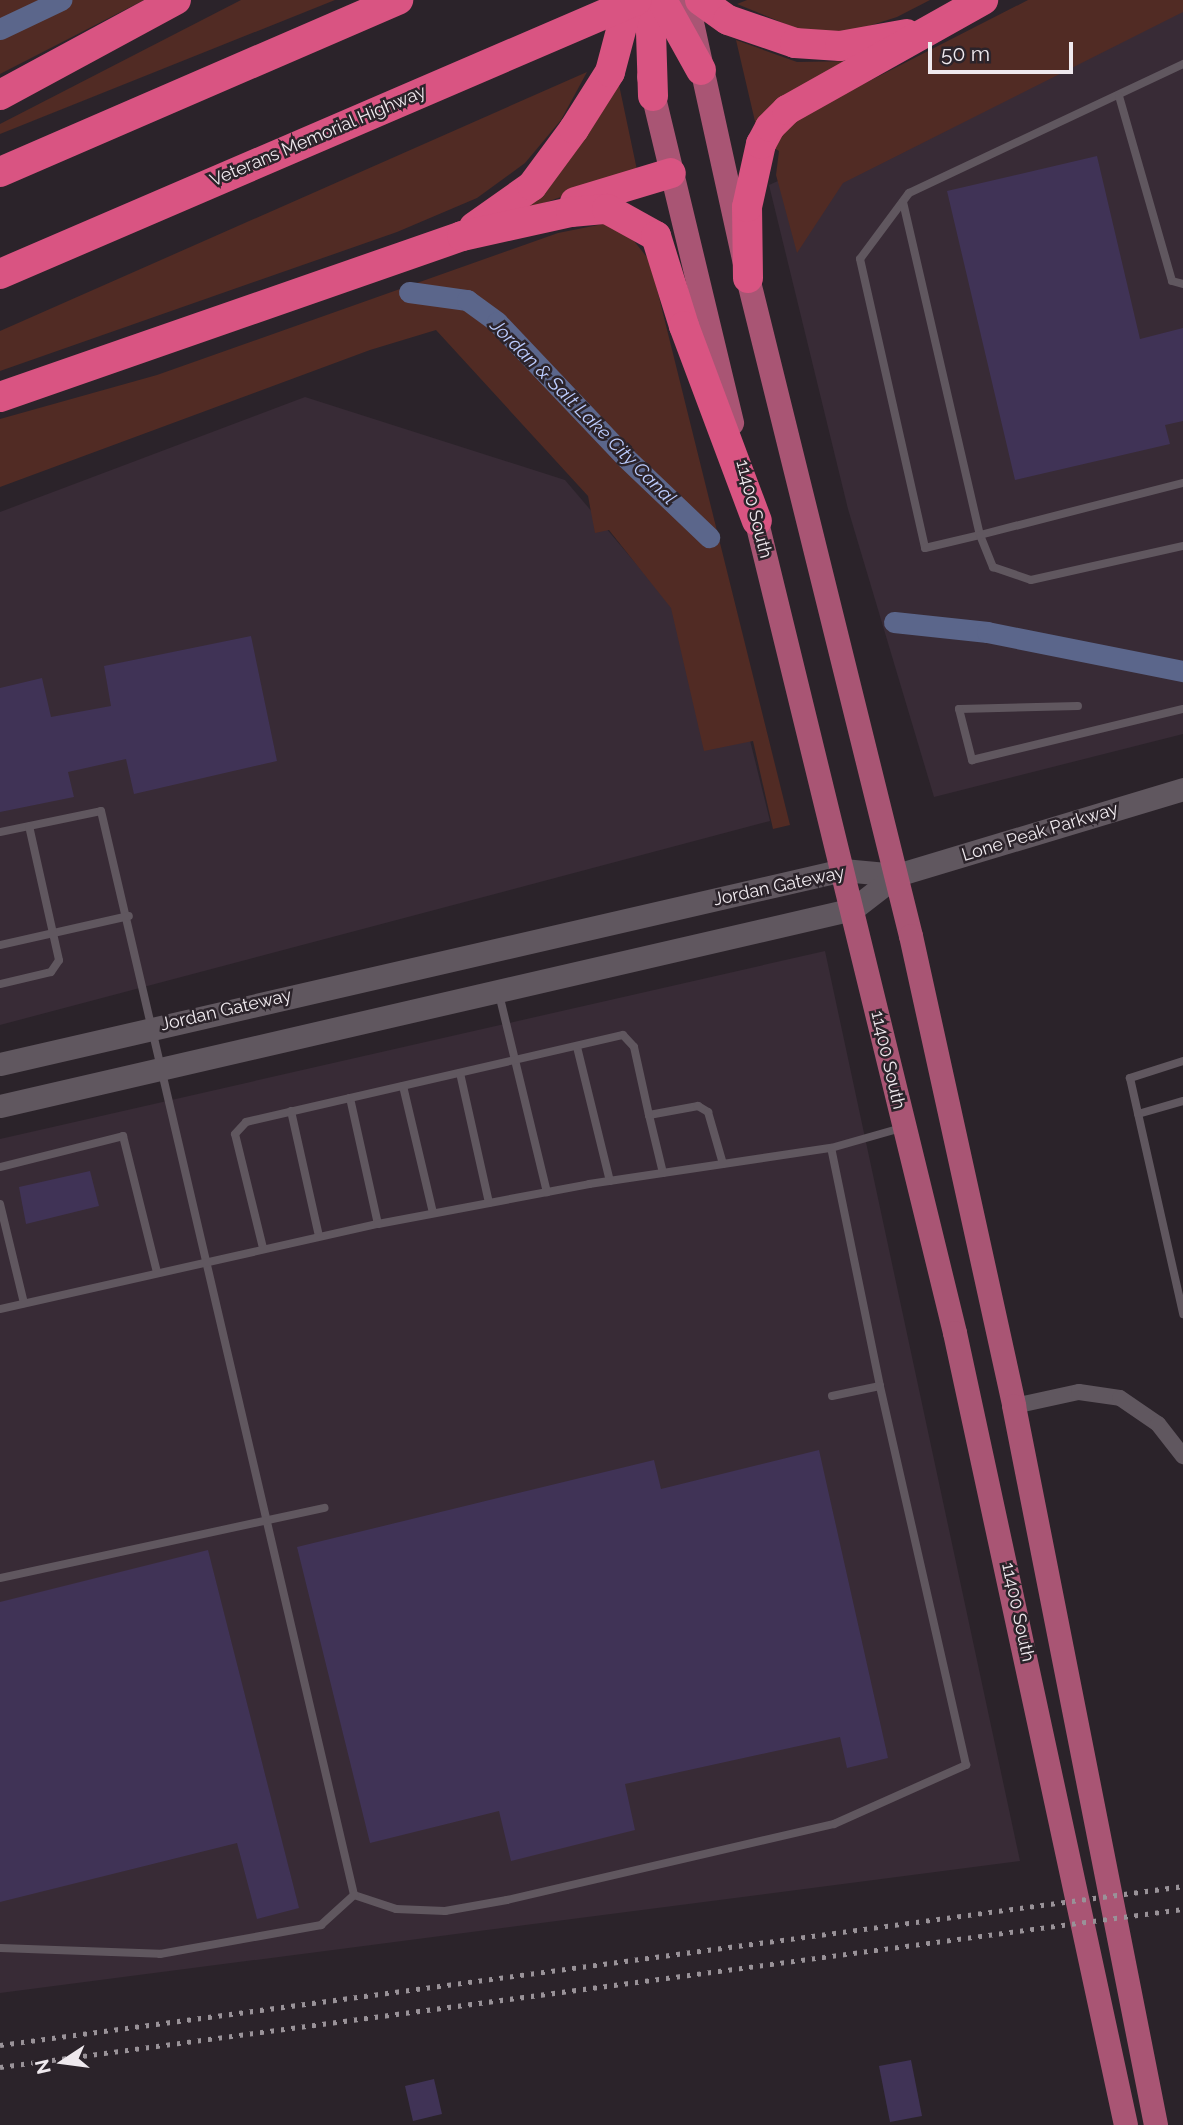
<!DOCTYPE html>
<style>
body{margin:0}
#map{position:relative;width:1183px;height:2125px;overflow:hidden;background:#2b232a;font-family:Raleway,sans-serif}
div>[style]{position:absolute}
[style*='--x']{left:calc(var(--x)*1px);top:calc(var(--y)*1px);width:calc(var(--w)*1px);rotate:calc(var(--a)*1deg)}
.built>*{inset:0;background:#382b36}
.green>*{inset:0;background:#512b24}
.canal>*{height:21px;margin:-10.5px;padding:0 10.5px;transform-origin:10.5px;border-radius:10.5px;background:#5b668b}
.building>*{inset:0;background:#403356}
.lane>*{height:8px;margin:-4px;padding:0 4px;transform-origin:4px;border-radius:4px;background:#60575f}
.street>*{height:16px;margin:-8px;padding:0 8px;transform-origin:8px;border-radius:8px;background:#60575f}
.secondary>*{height:23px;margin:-11.5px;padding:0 11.5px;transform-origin:11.5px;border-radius:11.5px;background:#60575f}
.primary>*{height:24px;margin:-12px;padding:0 12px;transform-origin:12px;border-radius:12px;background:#a95574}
.highway>*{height:30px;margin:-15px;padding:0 15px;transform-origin:15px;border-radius:15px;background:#d95482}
.rail>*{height:5px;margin-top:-2.5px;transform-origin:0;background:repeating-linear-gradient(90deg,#999298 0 3.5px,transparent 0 10.5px)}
span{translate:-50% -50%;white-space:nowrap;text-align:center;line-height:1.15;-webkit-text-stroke:5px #2b232a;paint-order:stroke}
.street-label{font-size:18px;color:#efe9ee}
.water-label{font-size:19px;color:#bcccfe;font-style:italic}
.north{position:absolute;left:28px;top:2027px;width:70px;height:70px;-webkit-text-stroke:5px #2b232a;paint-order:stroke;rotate:257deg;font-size:19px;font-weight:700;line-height:28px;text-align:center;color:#efe9ee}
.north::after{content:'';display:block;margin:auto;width:24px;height:32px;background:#efe9ee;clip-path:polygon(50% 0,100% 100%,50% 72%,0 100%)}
.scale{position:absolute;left:928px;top:42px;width:145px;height:32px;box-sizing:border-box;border:4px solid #efe9ee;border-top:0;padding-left:9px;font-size:21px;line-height:24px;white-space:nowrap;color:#efe9ee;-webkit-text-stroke:5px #2b232a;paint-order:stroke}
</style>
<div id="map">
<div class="built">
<i style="clip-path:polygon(1183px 1px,1183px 734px,934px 797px,848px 509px,769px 185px)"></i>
<i style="clip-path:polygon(305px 397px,565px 480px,735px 680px,770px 821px,0 1025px,0 512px)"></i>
<i style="clip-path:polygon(825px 951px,1020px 1861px,0 1993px,0 1139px)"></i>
</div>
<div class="green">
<i style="clip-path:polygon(0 0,144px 0,0 74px)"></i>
<i style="clip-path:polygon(241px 0,335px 0,0 134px,0 124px)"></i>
<i style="clip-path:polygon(747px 0,930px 0,897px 17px,847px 33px,805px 32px,737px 4px)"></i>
<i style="clip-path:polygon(1028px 0,1183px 0,1183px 12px,843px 183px,797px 253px,776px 175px,779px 151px,774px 148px,783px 133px,801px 116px)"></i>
<i style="clip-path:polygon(736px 40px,797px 62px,855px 61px,757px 130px)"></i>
<i style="clip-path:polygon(587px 72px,561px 120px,525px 163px,477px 198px,397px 232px,0 371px,0 331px)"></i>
<i style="clip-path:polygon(618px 80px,637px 170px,513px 214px,577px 150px)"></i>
<i style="clip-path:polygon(608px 223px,634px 241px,650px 261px,790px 825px,773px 829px,753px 741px,704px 751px,671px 608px,609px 530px,595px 533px,588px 496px,436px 330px,370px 350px,0 487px,0 419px,157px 375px,558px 233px)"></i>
</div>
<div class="canal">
<i style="--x:0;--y:29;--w:68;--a:-25.4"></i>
<i style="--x:409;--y:292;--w:59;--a:7.9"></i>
<i style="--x:467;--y:300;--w:37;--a:36"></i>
<i style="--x:497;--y:322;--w:187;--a:46.5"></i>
<i style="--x:626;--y:458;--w:115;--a:43.6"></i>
<i style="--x:894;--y:622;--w:94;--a:6.1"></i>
<i style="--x:987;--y:632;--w:200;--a:11.3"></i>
</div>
<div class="building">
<i style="clip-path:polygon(1097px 156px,1140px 339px,1183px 328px,1183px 421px,1165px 425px,1170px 444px,1015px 480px,947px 191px)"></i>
<i style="clip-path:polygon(251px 636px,277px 761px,134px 794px,126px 759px,68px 772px,74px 797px,0 812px,0 688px,42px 678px,51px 717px,111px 706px,104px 666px)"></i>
<i style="clip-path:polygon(90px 1171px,99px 1206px,26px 1224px,19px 1187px)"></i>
<i style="clip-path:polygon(819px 1450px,888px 1758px,847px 1768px,840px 1737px,625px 1784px,635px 1830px,511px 1861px,499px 1811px,370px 1843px,297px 1547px,654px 1460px,661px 1489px)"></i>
<i style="clip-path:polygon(208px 1550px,299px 1908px,257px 1919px,237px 1843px,0 1902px,0 1602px)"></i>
<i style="clip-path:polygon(911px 2060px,922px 2116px,890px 2122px,879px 2066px)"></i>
<i style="clip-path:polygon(434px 2079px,442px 2114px,413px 2121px,405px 2086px)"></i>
</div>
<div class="lane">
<i style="--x:1183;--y:64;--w:303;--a:154.8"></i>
<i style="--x:909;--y:193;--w:82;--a:126.6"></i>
<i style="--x:860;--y:259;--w:296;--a:77.3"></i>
<i style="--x:925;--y:548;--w:57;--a:-13.3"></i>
<i style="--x:980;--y:535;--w:35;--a:68"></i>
<i style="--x:993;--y:567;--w:40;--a:18.9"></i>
<i style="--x:1031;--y:580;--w:156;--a:-12.6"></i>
<i style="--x:1119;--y:96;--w:192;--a:74"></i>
<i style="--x:1172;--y:281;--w:11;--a:15"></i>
<i style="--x:903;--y:202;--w:342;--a:77"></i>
<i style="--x:980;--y:535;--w:210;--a:-14.4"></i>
<i style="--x:1078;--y:706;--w:119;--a:178.6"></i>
<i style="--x:959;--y:709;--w:53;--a:75.7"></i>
<i style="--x:972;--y:760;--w:217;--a:-13.6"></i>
<i style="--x:0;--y:832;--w:103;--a:-11.7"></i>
<i style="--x:101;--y:811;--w:1113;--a:76.86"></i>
<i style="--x:0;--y:945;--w:132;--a:-12.7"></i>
<i style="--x:0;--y:984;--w:52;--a:-13.2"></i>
<i style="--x:51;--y:972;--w:14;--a:-56"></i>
<i style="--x:59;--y:960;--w:137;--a:-102.6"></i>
<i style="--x:499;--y:994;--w:204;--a:76.4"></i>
<i style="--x:577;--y:1047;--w:138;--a:76.2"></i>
<i style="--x:1183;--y:1061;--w:56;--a:162.2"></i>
<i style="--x:1130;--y:1078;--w:242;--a:77.3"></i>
<i style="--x:460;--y:1073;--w:133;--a:77.4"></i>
<i style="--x:403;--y:1086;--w:130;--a:76.7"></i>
<i style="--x:350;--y:1098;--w:129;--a:77.5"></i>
<i style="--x:291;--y:1111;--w:128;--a:77.4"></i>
<i style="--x:1138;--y:1114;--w:47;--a:-16.1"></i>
<i style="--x:0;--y:1167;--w:127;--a:-14.1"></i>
<i style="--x:123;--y:1136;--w:140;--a:76"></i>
<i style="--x:663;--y:1173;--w:60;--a:-103.6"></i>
<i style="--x:649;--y:1115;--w:50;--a:-10.4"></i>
<i style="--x:698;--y:1106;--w:12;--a:31"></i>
<i style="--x:708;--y:1112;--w:54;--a:73.9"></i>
<i style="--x:0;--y:1204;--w:102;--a:76.4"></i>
<i style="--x:263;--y:1248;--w:117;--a:-103.8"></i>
<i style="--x:235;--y:1134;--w:16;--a:-47"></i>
<i style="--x:246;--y:1122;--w:387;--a:-13"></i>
<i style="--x:623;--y:1035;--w:16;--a:47"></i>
<i style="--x:634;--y:1047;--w:70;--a:77.6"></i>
<i style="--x:0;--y:1309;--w:387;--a:-12.7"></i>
<i style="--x:378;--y:1224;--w:215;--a:-10.7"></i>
<i style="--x:589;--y:1184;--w:245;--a:-8.5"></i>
<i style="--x:832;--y:1396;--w:49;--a:-11.8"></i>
<i style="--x:880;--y:1386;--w:243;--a:-101.6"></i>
<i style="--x:831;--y:1148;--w:73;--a:-15.9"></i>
<i style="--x:0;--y:1578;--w:332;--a:-12.2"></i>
<i style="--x:354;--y:1895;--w:44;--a:18.4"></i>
<i style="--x:396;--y:1909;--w:49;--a:2.3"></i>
<i style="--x:445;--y:1911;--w:63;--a:-10.1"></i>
<i style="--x:507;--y:1900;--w:336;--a:-13.1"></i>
<i style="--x:834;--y:1824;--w:145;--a:-24.1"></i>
<i style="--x:966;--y:1765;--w:389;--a:-102.8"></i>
<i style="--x:0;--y:1948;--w:160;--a:2.1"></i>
<i style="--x:160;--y:1954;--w:164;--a:-10.2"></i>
<i style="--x:321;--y:1925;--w:45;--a:-42.3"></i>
</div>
<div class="street">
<i style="--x:1014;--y:1406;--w:66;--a:-12.2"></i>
<i style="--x:1079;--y:1392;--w:41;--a:8.3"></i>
<i style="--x:1120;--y:1398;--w:46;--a:34.4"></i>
<i style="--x:1158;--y:1424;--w:41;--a:52"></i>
</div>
<div class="secondary">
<i style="--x:0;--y:1064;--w:865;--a:-12.96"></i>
<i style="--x:843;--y:870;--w:54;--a:5.3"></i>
<i style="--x:0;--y:1106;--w:875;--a:-13"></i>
<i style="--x:853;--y:909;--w:56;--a:-37.7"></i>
<i style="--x:897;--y:875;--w:299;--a:-16.7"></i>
</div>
<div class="primary">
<i style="--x:687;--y:0;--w:285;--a:77.6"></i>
<i style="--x:748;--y:278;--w:678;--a:76.09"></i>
<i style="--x:911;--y:936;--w:481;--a:77.6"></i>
<i style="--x:1014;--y:1406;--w:733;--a:78.83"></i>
<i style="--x:649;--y:77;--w:356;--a:76.5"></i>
<i style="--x:752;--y:502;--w:855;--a:76.27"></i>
<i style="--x:955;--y:1333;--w:810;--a:77.82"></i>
</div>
<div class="highway">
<i style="--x:650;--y:0;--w:96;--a:88.2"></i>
<i style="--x:662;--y:0;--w:80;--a:60.9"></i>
<i style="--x:700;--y:0;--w:34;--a:36"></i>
<i style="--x:728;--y:20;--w:71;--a:18.9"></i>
<i style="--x:795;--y:43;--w:45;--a:3.8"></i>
<i style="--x:840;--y:46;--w:68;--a:-10.2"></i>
<i style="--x:0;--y:95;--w:200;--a:-28.4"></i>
<i style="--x:0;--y:172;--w:434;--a:-23.4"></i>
<i style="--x:575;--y:202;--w:100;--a:-16.8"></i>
<i style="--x:474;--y:227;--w:71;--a:-35.3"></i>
<i style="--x:532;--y:186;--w:71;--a:-53.6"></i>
<i style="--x:574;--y:129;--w:67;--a:-57.7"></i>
<i style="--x:610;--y:72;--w:74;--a:-75.2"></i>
<i style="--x:0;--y:274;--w:693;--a:-23.27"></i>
<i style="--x:748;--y:278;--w:71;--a:-90.8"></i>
<i style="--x:747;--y:207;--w:65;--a:-77.5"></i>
<i style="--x:761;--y:144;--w:19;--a:-62"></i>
<i style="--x:770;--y:127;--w:24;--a:-45"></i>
<i style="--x:787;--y:110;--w:225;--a:-29.3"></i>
<i style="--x:0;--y:397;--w:489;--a:-19.2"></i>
<i style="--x:462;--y:236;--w:112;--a:-12.4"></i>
<i style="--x:571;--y:212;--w:36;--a:-5"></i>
<i style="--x:607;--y:209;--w:56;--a:28.9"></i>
<i style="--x:656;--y:236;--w:94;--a:72.7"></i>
<i style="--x:684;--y:326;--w:208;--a:69.5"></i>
</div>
<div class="rail">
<i style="--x:0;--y:2045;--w:1194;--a:-7.65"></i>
<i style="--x:0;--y:2067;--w:1194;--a:-7.61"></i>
</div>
<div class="street-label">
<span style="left:318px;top:136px;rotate:-23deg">Veterans Memorial Highway</span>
<span style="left:754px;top:509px;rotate:76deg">11400 South</span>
<span style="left:1040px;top:832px;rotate:-17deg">Lone Peak Parkway</span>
<span style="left:779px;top:886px;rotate:-12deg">Jordan Gateway</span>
<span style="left:226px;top:1010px;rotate:-13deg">Jordan Gateway</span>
<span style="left:888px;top:1060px;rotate:77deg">11400 South</span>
<span style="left:1018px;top:1612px;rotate:78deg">11400 South</span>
</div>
<div class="water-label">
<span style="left:583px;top:412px;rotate:45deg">Jordan &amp; Salt Lake City Canal</span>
</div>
<div class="north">N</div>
<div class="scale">50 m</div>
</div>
